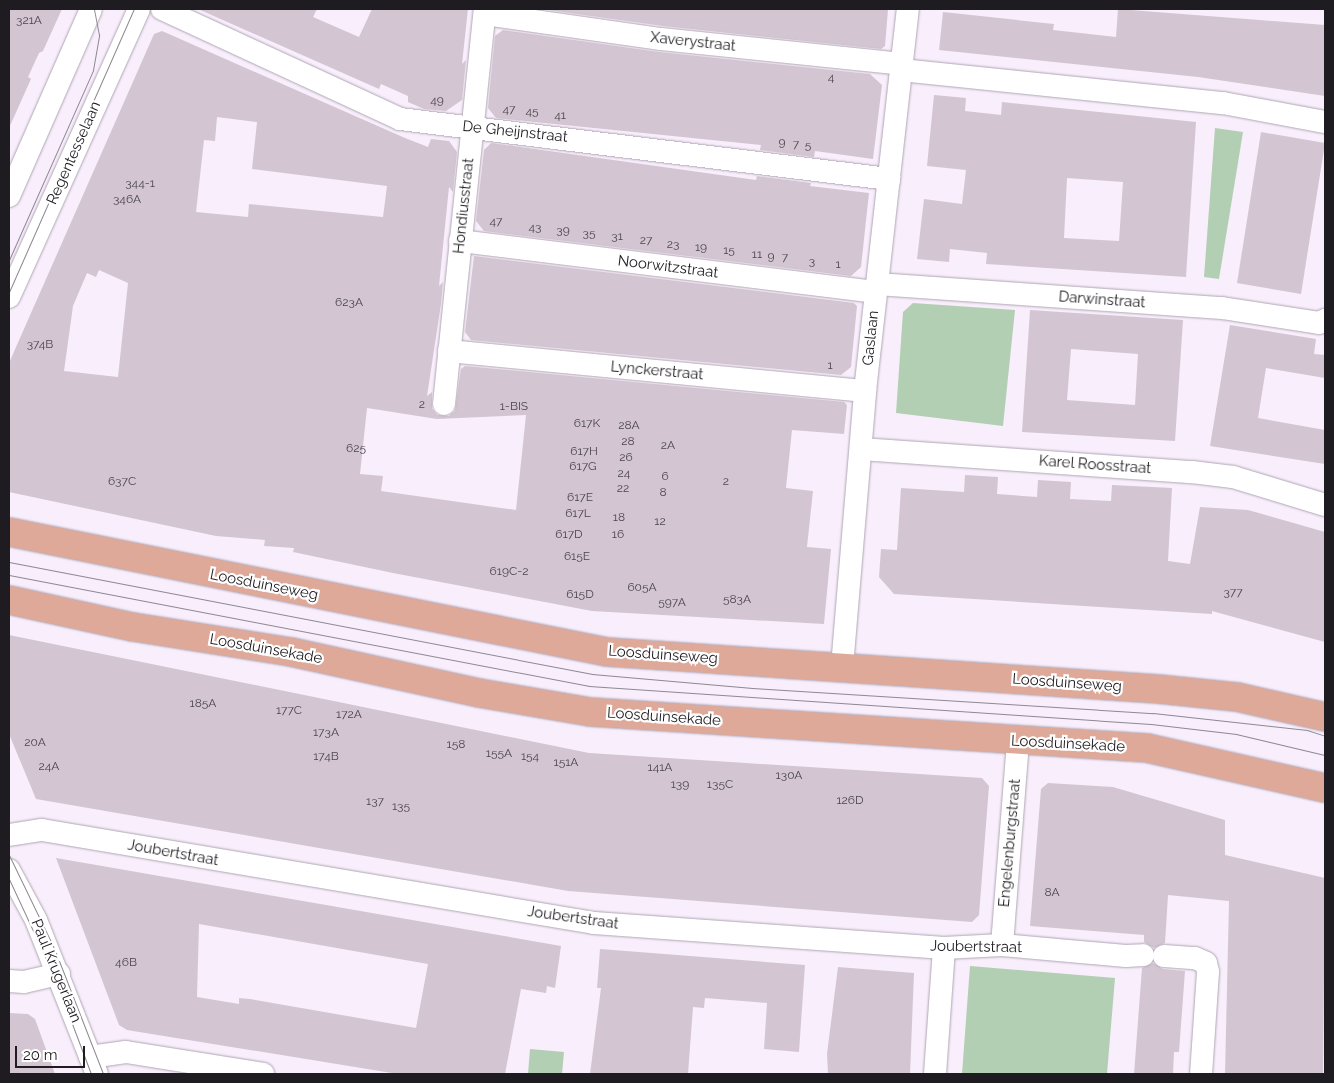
<!DOCTYPE html>
<style>
body{margin:0}
#map{position:relative;width:1334px;height:1083px;overflow:hidden;background:#f8eefc;font-family:Raleway,sans-serif}
div>[style]{position:absolute}
[style*='--x']{left:calc(var(--x)*1px);top:calc(var(--y)*1px);width:calc(var(--w)*1px);rotate:calc(var(--a)*1deg)}
.green>*{inset:0;background:#b3cfb3}
.building>*{inset:0;background:#d3c6d2}
.roads{filter:drop-shadow(0 0 1px #afa5b3) drop-shadow(0 0 1px #afa5b3)}
.minor>*{height:22px;margin:-11px;padding:0 11px;transform-origin:11px;border-radius:11px;background:#fff}
.major>*{height:28px;margin:-14px;padding:0 14px;transform-origin:14px;border-radius:14px;background:#dfa999}
.tram>*{height:1px;margin:-0.5px;padding:0 0.5px;transform-origin:0.5px;border-radius:0.5px;background:#8f8892}
span{translate:-50% -50%;white-space:nowrap;text-align:center;line-height:1.15;-webkit-text-stroke:4.5px #fff;paint-order:stroke}
.number-label{font-size:12px;color:#4c464d}
.number-label span{-webkit-text-stroke-width:0}
.street-label{font-size:15px;color:#1f1c21}
.frame{position:absolute;inset:0;border:10px solid #1f1c21;pointer-events:none}
.scale{position:absolute;left:15px;top:1046px;width:70px;height:22px;box-sizing:border-box;border:2px solid #1f1c21;border-top:0;padding-left:6px;font-size:15px;line-height:18px;white-space:nowrap;color:#1f1c21;-webkit-text-stroke:4px #fff;paint-order:stroke}
</style>
<div id="map">
<div class="green">
<i style="clip-path:polygon(1215px 128px,1243px 132px,1219px 279px,1204px 277px)"></i>
<i style="clip-path:polygon(913px 303px,1015px 310px,1003px 426px,896px 413px,903px 312px)"></i>
<i style="clip-path:polygon(970px 966px,1115px 978px,1107px 1074px,962px 1074px)"></i>
<i style="clip-path:polygon(530px 1049px,564px 1052px,562px 1074px,528px 1074px)"></i>
</div>
<div class="building">
<i style="clip-path:polygon(9px 9px,62px 9px,43px 51px,39px 53px,28px 77px,31px 79px,9px 128px)"></i>
<i style="clip-path:polygon(198px 9px,317px 9px,313px 17px,359px 37px,372px 9px,468px 9px,462px 64px,466px 60px,462px 100px,446px 111px,424px 109px,408px 102px,408px 96px,381px 84px,379px 89px)"></i>
<i style="clip-path:polygon(541px 9px,888px 9px,885px 46px,881px 49px,663px 26px)"></i>
<i style="clip-path:polygon(1118px 9px,1325px 25px,1325px 96px,1198px 77px,939px 50px,943px 12px,1054px 24px,1053px 30px,1116px 37px)"></i>
<i style="clip-path:polygon(503px 30px,659px 52px,870px 74px,882px 85px,873px 159px,815px 151px,814px 157px,760px 150px,761px 145px,496px 118px,488px 108px,495px 36px)"></i>
<i style="clip-path:polygon(evenodd,162px 31px,405px 138px,428px 147px,431px 139px,449px 141px,457px 152px,453px 192px,449px 187px,439px 286px,443px 282px,441px 304px,427px 396px,432px 392px,432px 409px,437px 415px,449px 416px,455px 411px,461px 369px,465px 366px,844px 402px,847px 405px,844px 434px,792px 430px,786px 488px,813px 491px,807px 547px,831px 549px,824px 624px,592px 611px,393px 573px,293px 552px,294px 548px,264px 546px,265px 540px,216px 536px,9px 492px,9px 363px,154px 34px,162px 31px,217px 117px,257px 122px,252px 169px,387px 186px,383px 217px,249px 204px,248px 217px,196px 212px,204px 140px,215px 141px,217px 117px,162px 31px,99px 270px,128px 283px,118px 377px,64px 371px,73px 306px,87px 273px,96px 277px,99px 270px,162px 31px,367px 408px,437px 419px,526px 415px,516px 510px,381px 491px,383px 476px,360px 474px,367px 408px)"></i>
<i style="clip-path:polygon(evenodd,934px 95px,966px 98px,965px 111px,1001px 115px,1002px 102px,1196px 122px,1186px 277px,986px 264px,987px 253px,950px 249px,949px 262px,917px 259px,924px 199px,962px 204px,966px 170px,927px 166px,934px 95px,1067px 178px,1123px 182px,1119px 241px,1064px 238px,1067px 178px)"></i>
<i style="clip-path:polygon(1261px 132px,1325px 143px,1301px 294px,1237px 283px)"></i>
<i style="clip-path:polygon(491px 143px,756px 180px,757px 176px,811px 183px,810px 186px,869px 193px,861px 267px,851px 276px,484px 231px,476px 221px,484px 150px)"></i>
<i style="clip-path:polygon(474px 256px,854px 303px,857px 306px,851px 367px,841px 375px,471px 340px,465px 332px)"></i>
<i style="clip-path:polygon(evenodd,1030px 310px,1183px 320px,1175px 441px,1022px 432px,1030px 310px,1071px 349px,1138px 354px,1135px 405px,1067px 400px,1071px 349px)"></i>
<i style="clip-path:polygon(1230px 325px,1316px 339px,1314px 354px,1325px 355px,1325px 378px,1266px 368px,1258px 418px,1325px 430px,1325px 464px,1210px 446px)"></i>
<i style="clip-path:polygon(965px 475px,998px 477px,997px 494px,1037px 497px,1038px 480px,1071px 482px,1070px 499px,1111px 501px,1112px 485px,1172px 488px,1168px 561px,1190px 564px,1200px 507px,1248px 510px,1325px 532px,1325px 642px,1212px 611px,1212px 614px,894px 594px,879px 577px,881px 549px,897px 550px,901px 488px,964px 492px)"></i>
<i style="clip-path:polygon(9px 635px,589px 753px,982px 778px,989px 786px,979px 915px,972px 922px,568px 891px,36px 799px,9px 734px)"></i>
<i style="clip-path:polygon(1048px 783px,1113px 787px,1225px 820px,1225px 855px,1325px 878px,1323px 1074px,1225px 1074px,1229px 901px,1168px 895px,1165px 943px,1154px 948px,1144px 942px,1144px 935px,1030px 926px,1041px 789px)"></i>
<i style="clip-path:polygon(evenodd,56px 858px,561px 946px,555px 988px,547px 986px,546px 993px,521px 989px,505px 1074px,398px 1074px,127px 1030px,119px 1025px,56px 858px,199px 924px,428px 964px,416px 1028px,250px 999px,239px 998px,239px 1004px,197px 997px,199px 924px)"></i>
<i style="clip-path:polygon(600px 949px,805px 965px,799px 1052px,764px 1049px,767px 1003px,705px 998px,704px 1008px,693px 1007px,688px 1074px,590px 1074px,601px 988px,597px 988px)"></i>
<i style="clip-path:polygon(1153px 963px,1163px 969px,1185px 971px,1179px 1052px,1174px 1052px,1173px 1074px,1134px 1074px,1142px 968px)"></i>
<i style="clip-path:polygon(838px 967px,914px 973px,910px 1074px,828px 1074px,827px 1054px)"></i>
<i style="clip-path:polygon(9px 1013px,28px 1014px,35px 1019px,55px 1074px,9px 1074px)"></i>
</div>
<div class="roads">
<div class="minor">
<i style="--x:162;--y:9;--w:262;--a:24.8"></i>
<i style="--x:400;--y:119;--w:493;--a:7"></i>
<i style="--x:485;--y:14;--w:178;--a:8.1"></i>
<i style="--x:661;--y:39;--w:242;--a:5.9"></i>
<i style="--x:901;--y:70;--w:324;--a:5.9"></i>
<i style="--x:1223;--y:103;--w:104;--a:10.6"></i>
<i style="--x:9;--y:196;--w:204;--a:-66.3"></i>
<i style="--x:460;--y:241;--w:419;--a:7"></i>
<i style="--x:877;--y:284;--w:346;--a:4"></i>
<i style="--x:1222;--y:308;--w:98;--a:8.8"></i>
<i style="--x:1319;--y:323;--w:7;--a:-27"></i>
<i style="--x:9;--y:297;--w:316;--a:-65.7"></i>
<i style="--x:449;--y:351;--w:418;--a:5.5"></i>
<i style="--x:444;--y:404;--w:397;--a:-84.1"></i>
<i style="--x:861;--y:449;--w:332;--a:4"></i>
<i style="--x:1192;--y:472;--w:41;--a:7"></i>
<i style="--x:1233;--y:477;--w:96;--a:16.9"></i>
<i style="--x:842;--y:667;--w:277;--a:-85.2"></i>
<i style="--x:865;--y:391;--w:384;--a:-83.6"></i>
<i style="--x:9;--y:835;--w:33;--a:-9"></i>
<i style="--x:42;--y:830;--w:560;--a:9.56"></i>
<i style="--x:594;--y:923;--w:351;--a:4.1"></i>
<i style="--x:944;--y:948;--w:58;--a:-3"></i>
<i style="--x:1002;--y:945;--w:124;--a:5.1"></i>
<i style="--x:1126;--y:956;--w:17;--a:-3"></i>
<i style="--x:9;--y:870;--w:57;--a:61.6"></i>
<i style="--x:36;--y:920;--w:166;--a:68.4"></i>
<i style="--x:1002;--y:945;--w:204;--a:-85.5"></i>
<i style="--x:1164;--y:956;--w:31;--a:4"></i>
<i style="--x:1195;--y:958;--w:12;--a:24"></i>
<i style="--x:1206;--y:963;--w:9;--a:77"></i>
<i style="--x:1208;--y:972;--w:102;--a:93.9"></i>
<i style="--x:9;--y:981;--w:15;--a:4"></i>
<i style="--x:24;--y:982;--w:36;--a:-13"></i>
<i style="--x:90;--y:1057;--w:36;--a:-8"></i>
<i style="--x:126;--y:1052;--w:139;--a:9.1"></i>
<i style="--x:935;--y:1074;--w:126;--a:-85.9"></i>
</div>
<div class="major">
<i style="--x:9;--y:532;--w:610;--a:11.35"></i>
<i style="--x:607;--y:652;--w:552;--a:3.84"></i>
<i style="--x:1158;--y:689;--w:79;--a:5.8"></i>
<i style="--x:1237;--y:697;--w:90;--a:12.8"></i>
<i style="--x:9;--y:600;--w:127;--a:12.3"></i>
<i style="--x:133;--y:627;--w:160;--a:9"></i>
<i style="--x:291;--y:652;--w:192;--a:12.3"></i>
<i style="--x:479;--y:693;--w:113;--a:9.7"></i>
<i style="--x:590;--y:712;--w:558;--a:3.7"></i>
<i style="--x:1147;--y:748;--w:182;--a:12.7"></i>
</div>
</div>
<div class="tram">
<i style="--x:9;--y:260;--w:208;--a:-66.1"></i>
<i style="--x:93;--y:70;--w:36;--a:-80"></i>
<i style="--x:99;--y:35;--w:26;--a:-101"></i>
<i style="--x:9;--y:292;--w:309;--a:-66.2"></i>
<i style="--x:9;--y:562;--w:594;--a:10.87"></i>
<i style="--x:592;--y:674;--w:161;--a:5"></i>
<i style="--x:752;--y:688;--w:402;--a:3.6"></i>
<i style="--x:1153;--y:713;--w:155;--a:6.3"></i>
<i style="--x:1307;--y:730;--w:19;--a:18"></i>
<i style="--x:9;--y:575;--w:591;--a:10.83"></i>
<i style="--x:589;--y:686;--w:563;--a:3.87"></i>
<i style="--x:1151;--y:724;--w:86;--a:6.7"></i>
<i style="--x:1236;--y:734;--w:91;--a:13.3"></i>
<i style="--x:9;--y:855;--w:103;--a:64.2"></i>
<i style="--x:54;--y:948;--w:135;--a:68.7"></i>
<i style="--x:9;--y:879;--w:107;--a:65.1"></i>
<i style="--x:54;--y:976;--w:105;--a:69.3"></i>
</div>
<div class="number-label">
<span style="left:29px;top:21px">321A</span>
<span style="left:831px;top:78px">4</span>
<span style="left:437px;top:101px">49</span>
<span style="left:509px;top:110px">47</span>
<span style="left:532px;top:112px">45</span>
<span style="left:560px;top:116px">41</span>
<span style="left:782px;top:143px">9</span>
<span style="left:796px;top:145px">7</span>
<span style="left:808px;top:146px">5</span>
<span style="left:140px;top:184px">344-1</span>
<span style="left:127px;top:200px">346A</span>
<span style="left:496px;top:222px">47</span>
<span style="left:535px;top:228px">43</span>
<span style="left:563px;top:231px">39</span>
<span style="left:589px;top:234px">35</span>
<span style="left:617px;top:237px">31</span>
<span style="left:646px;top:241px">27</span>
<span style="left:673px;top:245px">23</span>
<span style="left:701px;top:248px">19</span>
<span style="left:729px;top:251px">15</span>
<span style="left:757px;top:255px">11</span>
<span style="left:771px;top:257px">9</span>
<span style="left:785px;top:258px">7</span>
<span style="left:812px;top:262px">3</span>
<span style="left:838px;top:265px">1</span>
<span style="left:349px;top:303px">623A</span>
<span style="left:40px;top:345px">374B</span>
<span style="left:830px;top:366px">1</span>
<span style="left:422px;top:405px">2</span>
<span style="left:514px;top:407px">1-BIS</span>
<span style="left:587px;top:424px">617K</span>
<span style="left:629px;top:426px">28A</span>
<span style="left:628px;top:442px">28</span>
<span style="left:668px;top:446px">2A</span>
<span style="left:356px;top:449px">625</span>
<span style="left:584px;top:452px">617H</span>
<span style="left:626px;top:458px">26</span>
<span style="left:583px;top:467px">617G</span>
<span style="left:624px;top:474px">24</span>
<span style="left:665px;top:477px">6</span>
<span style="left:122px;top:482px">637C</span>
<span style="left:726px;top:482px">2</span>
<span style="left:623px;top:489px">22</span>
<span style="left:663px;top:493px">8</span>
<span style="left:580px;top:498px">617E</span>
<span style="left:578px;top:514px">617L</span>
<span style="left:619px;top:518px">18</span>
<span style="left:660px;top:522px">12</span>
<span style="left:569px;top:535px">617D</span>
<span style="left:618px;top:535px">16</span>
<span style="left:577px;top:557px">615E</span>
<span style="left:509px;top:572px">619C-2</span>
<span style="left:642px;top:588px">605A</span>
<span style="left:1233px;top:593px">377</span>
<span style="left:580px;top:595px">615D</span>
<span style="left:737px;top:600px">583A</span>
<span style="left:672px;top:603px">597A</span>
<span style="left:203px;top:704px">185A</span>
<span style="left:289px;top:711px">177C</span>
<span style="left:349px;top:715px">172A</span>
<span style="left:326px;top:733px">173A</span>
<span style="left:35px;top:743px">20A</span>
<span style="left:456px;top:745px">158</span>
<span style="left:499px;top:754px">155A</span>
<span style="left:326px;top:757px">174B</span>
<span style="left:530px;top:757px">154</span>
<span style="left:566px;top:763px">151A</span>
<span style="left:49px;top:767px">24A</span>
<span style="left:660px;top:768px">141A</span>
<span style="left:789px;top:776px">130A</span>
<span style="left:680px;top:785px">139</span>
<span style="left:720px;top:785px">135C</span>
<span style="left:850px;top:801px">126D</span>
<span style="left:375px;top:802px">137</span>
<span style="left:401px;top:807px">135</span>
<span style="left:1052px;top:893px">8A</span>
<span style="left:126px;top:963px">46B</span>
</div>
<div class="street-label">
<span style="left:693px;top:42px;rotate:6deg">Xaverystraat</span>
<span style="left:515px;top:132px;rotate:6deg">De Gheijnstraat</span>
<span style="left:74px;top:153px;rotate:-66deg">Regentesselaan</span>
<span style="left:464px;top:206px;rotate:-84deg">Hondiusstraat</span>
<span style="left:668px;top:267px;rotate:7deg">Noorwitzstraat</span>
<span style="left:1102px;top:300px;rotate:4deg">Darwinstraat</span>
<span style="left:871px;top:338px;rotate:-84deg">Gaslaan</span>
<span style="left:657px;top:371px;rotate:5deg">Lynckerstraat</span>
<span style="left:1095px;top:465px;rotate:4deg">Karel Roosstraat</span>
<span style="left:264px;top:585px;rotate:11deg">Loosduinseweg</span>
<span style="left:266px;top:649px;rotate:10deg">Loosduinsekade</span>
<span style="left:663px;top:655px;rotate:4deg">Loosduinseweg</span>
<span style="left:1067px;top:683px;rotate:4deg">Loosduinseweg</span>
<span style="left:664px;top:717px;rotate:4deg">Loosduinsekade</span>
<span style="left:1068px;top:744px;rotate:3deg">Loosduinsekade</span>
<span style="left:1010px;top:843px;rotate:-85deg">Engelenburgstraat</span>
<span style="left:173px;top:853px;rotate:10deg">Joubertstraat</span>
<span style="left:573px;top:918px;rotate:8deg">Joubertstraat</span>
<span style="left:976px;top:947px;rotate:1deg">Joubertstraat</span>
<span style="left:56px;top:971px;rotate:68deg">Paul Krugerlaan</span>
</div>
<div class="frame"></div>
<div class="scale">20 m</div>
</div>
